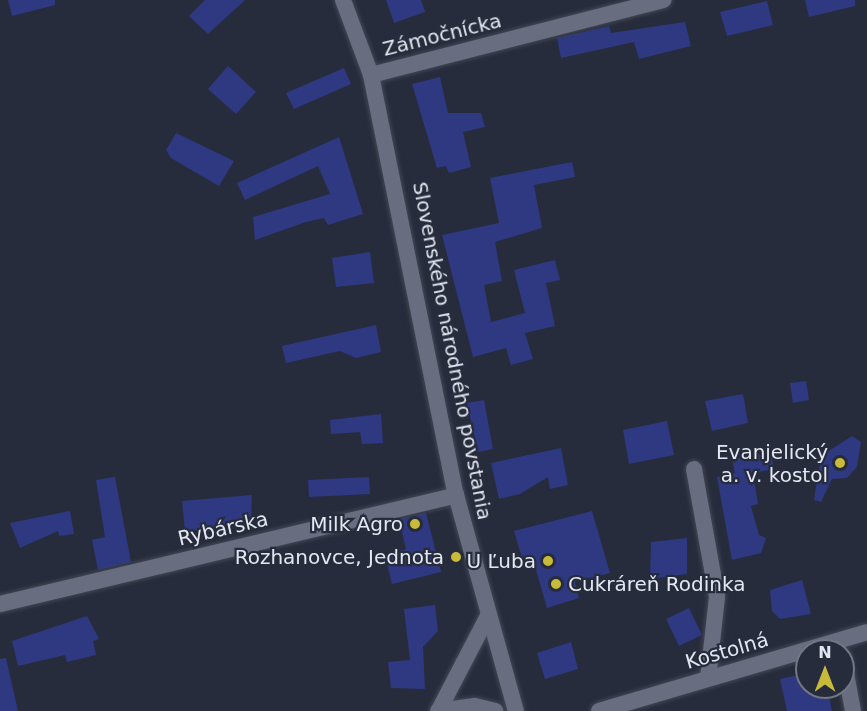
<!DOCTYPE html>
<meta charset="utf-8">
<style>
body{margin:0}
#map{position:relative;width:867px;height:711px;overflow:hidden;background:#272c3c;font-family:"DejaVu Sans",sans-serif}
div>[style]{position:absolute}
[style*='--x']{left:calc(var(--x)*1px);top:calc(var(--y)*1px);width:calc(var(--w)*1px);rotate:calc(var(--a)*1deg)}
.building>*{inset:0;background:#2e3982}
.roads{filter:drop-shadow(0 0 2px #434754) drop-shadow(0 0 2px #434754)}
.minor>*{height:16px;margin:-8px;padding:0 8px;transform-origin:8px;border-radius:8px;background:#686d80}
.tertiary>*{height:16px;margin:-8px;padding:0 8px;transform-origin:8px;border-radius:8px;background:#686d80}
.dots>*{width:16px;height:16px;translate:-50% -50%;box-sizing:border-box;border:3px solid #272c3c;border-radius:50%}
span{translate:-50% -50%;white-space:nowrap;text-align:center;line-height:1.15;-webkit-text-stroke:4.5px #272c3c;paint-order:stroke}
.street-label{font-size:20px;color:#e3e7f1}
.poi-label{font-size:20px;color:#e3e7f1}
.right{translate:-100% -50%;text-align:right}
.left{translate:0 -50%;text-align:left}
.north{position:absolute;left:795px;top:639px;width:60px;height:60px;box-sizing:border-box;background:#272c3c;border:2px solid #727784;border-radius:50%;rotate:0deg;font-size:16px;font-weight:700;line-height:24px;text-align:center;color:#e3e7f1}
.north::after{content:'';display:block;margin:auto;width:21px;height:27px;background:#c9bb3a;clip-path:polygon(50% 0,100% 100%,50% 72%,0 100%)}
</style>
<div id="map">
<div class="building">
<i style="clip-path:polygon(8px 0,55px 0,55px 5px,12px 16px)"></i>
<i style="clip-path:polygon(205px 0,245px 0,208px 34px,189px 16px)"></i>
<i style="clip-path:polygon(386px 0,421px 0,425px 12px,394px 23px)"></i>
<i style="clip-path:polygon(805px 0,855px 0,855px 6px,809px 17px)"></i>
<i style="clip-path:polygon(767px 1px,773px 25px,727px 36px,720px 12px)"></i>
<i style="clip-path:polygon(685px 22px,691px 46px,639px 59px,634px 42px,561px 58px,557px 38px,609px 26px,611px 33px)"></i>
<i style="clip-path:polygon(228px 66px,256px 92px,236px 114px,208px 89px)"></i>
<i style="clip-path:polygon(344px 68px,351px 84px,294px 109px,286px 93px)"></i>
<i style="clip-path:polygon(440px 77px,448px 113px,481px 113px,485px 127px,463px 132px,471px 167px,449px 173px,446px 166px,437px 168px,412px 84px)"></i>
<i style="clip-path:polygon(176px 133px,234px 161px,219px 186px,171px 158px,166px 150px)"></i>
<i style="clip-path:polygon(339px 137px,363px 214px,328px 225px,324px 218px,306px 222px,255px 240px,253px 217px,330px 194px,318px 166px,245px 200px,237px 183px)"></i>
<i style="clip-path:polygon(572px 162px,575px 177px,534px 185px,542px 228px,495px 242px,502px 281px,484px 285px,491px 322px,525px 313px,514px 270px,555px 260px,560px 280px,546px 283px,555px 326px,525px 333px,533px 359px,511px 365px,506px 348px,473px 357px,442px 235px,499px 223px,490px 178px)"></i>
<i style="clip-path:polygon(370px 252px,374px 283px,336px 287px,332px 258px)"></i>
<i style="clip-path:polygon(376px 325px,381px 352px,356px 358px,340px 351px,286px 363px,282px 346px)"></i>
<i style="clip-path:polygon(806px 381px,809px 400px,793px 403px,790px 383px)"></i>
<i style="clip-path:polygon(743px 394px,748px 423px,712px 431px,705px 401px)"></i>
<i style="clip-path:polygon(484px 400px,493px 449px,478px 452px,467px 403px)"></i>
<i style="clip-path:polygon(381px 414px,383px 443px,362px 444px,360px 432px,331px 434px,330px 420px)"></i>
<i style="clip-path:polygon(667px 421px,674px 455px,629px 464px,623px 430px)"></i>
<i style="clip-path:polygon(852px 436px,861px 442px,857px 467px,847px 478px,832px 479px,821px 502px,814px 500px,821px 456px)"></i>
<i style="clip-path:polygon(561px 448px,568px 485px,550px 489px,548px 477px,520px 494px,499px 499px,491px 463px)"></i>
<i style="clip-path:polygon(771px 452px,774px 469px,753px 473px,758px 504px,751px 506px,759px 535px,766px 538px,761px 553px,732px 560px,717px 477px,735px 473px,732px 459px)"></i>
<i style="clip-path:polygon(115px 477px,131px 562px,98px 570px,92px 540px,105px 537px,96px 480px)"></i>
<i style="clip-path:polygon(369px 477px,370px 494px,309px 497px,308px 480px)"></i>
<i style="clip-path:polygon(252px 495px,251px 525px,185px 531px,182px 501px)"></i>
<i style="clip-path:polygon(70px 511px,74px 534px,59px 536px,58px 531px,20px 548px,10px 523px)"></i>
<i style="clip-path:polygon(592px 511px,610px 573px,575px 582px,579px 598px,547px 608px,532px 556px,522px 558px,514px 531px)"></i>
<i style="clip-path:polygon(426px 513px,441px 572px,392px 584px,385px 555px,406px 549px,399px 519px)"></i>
<i style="clip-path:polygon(687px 538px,687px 574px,650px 579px,651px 542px)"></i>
<i style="clip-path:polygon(802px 580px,811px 614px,780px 619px,772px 611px,770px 590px)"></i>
<i style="clip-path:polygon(435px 605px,438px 631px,423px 647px,425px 689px,391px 688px,388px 662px,410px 660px,404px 609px)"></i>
<i style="clip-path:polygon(689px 608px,702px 635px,679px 646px,666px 619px)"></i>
<i style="clip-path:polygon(87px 616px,99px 639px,93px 641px,96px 655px,67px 662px,65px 655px,18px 666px,12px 641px)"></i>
<i style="clip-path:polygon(571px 642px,578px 669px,545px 679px,537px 653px)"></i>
<i style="clip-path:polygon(6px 658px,18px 711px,0 711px,0 659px)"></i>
<i style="clip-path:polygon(807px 673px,807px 687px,827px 687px,832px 711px,787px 711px,780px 679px)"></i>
</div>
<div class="roads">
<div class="minor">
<i style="--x:371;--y:75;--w:302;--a:-14.4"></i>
<i style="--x:694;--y:469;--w:130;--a:79.8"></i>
<i style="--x:717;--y:597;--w:82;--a:96.3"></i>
<i style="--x:0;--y:604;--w:469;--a:-13.4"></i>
<i style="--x:843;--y:657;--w:55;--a:79.5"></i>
<i style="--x:439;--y:710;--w:106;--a:-62.5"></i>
<i style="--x:438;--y:711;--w:37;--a:-8"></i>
<i style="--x:475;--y:706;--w:21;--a:14"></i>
<i style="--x:599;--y:711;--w:279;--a:-16.4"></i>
</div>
<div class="tertiary">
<i style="--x:343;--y:0;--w:80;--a:69.5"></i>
<i style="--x:371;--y:75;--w:429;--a:78.6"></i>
<i style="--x:456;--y:495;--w:224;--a:74.5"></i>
</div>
</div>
<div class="dots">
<i style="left:840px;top:463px;background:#c9bb3a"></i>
<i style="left:415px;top:524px;background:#c9bb3a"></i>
<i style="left:456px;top:557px;background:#c9bb3a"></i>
<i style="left:548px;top:561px;background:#c9bb3a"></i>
<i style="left:556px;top:584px;background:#c9bb3a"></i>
</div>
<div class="street-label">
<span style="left:442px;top:35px;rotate:-14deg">Zámočnícka</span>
<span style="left:452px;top:351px;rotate:79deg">Slovenského národného povstania</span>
<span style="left:223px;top:529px;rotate:-13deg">Rybárska</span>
<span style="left:727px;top:651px;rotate:-16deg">Kostolná</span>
</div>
<div class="poi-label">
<span class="right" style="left:828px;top:464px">Evanjelický<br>a. v. kostol</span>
<span class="right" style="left:403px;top:524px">Milk Agro</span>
<span class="right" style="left:444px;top:557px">Rozhanovce, Jednota</span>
<span class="right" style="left:536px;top:561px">U Ľuba</span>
<span class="left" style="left:568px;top:584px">Cukráreň Rodinka</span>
</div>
<div class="north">N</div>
</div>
